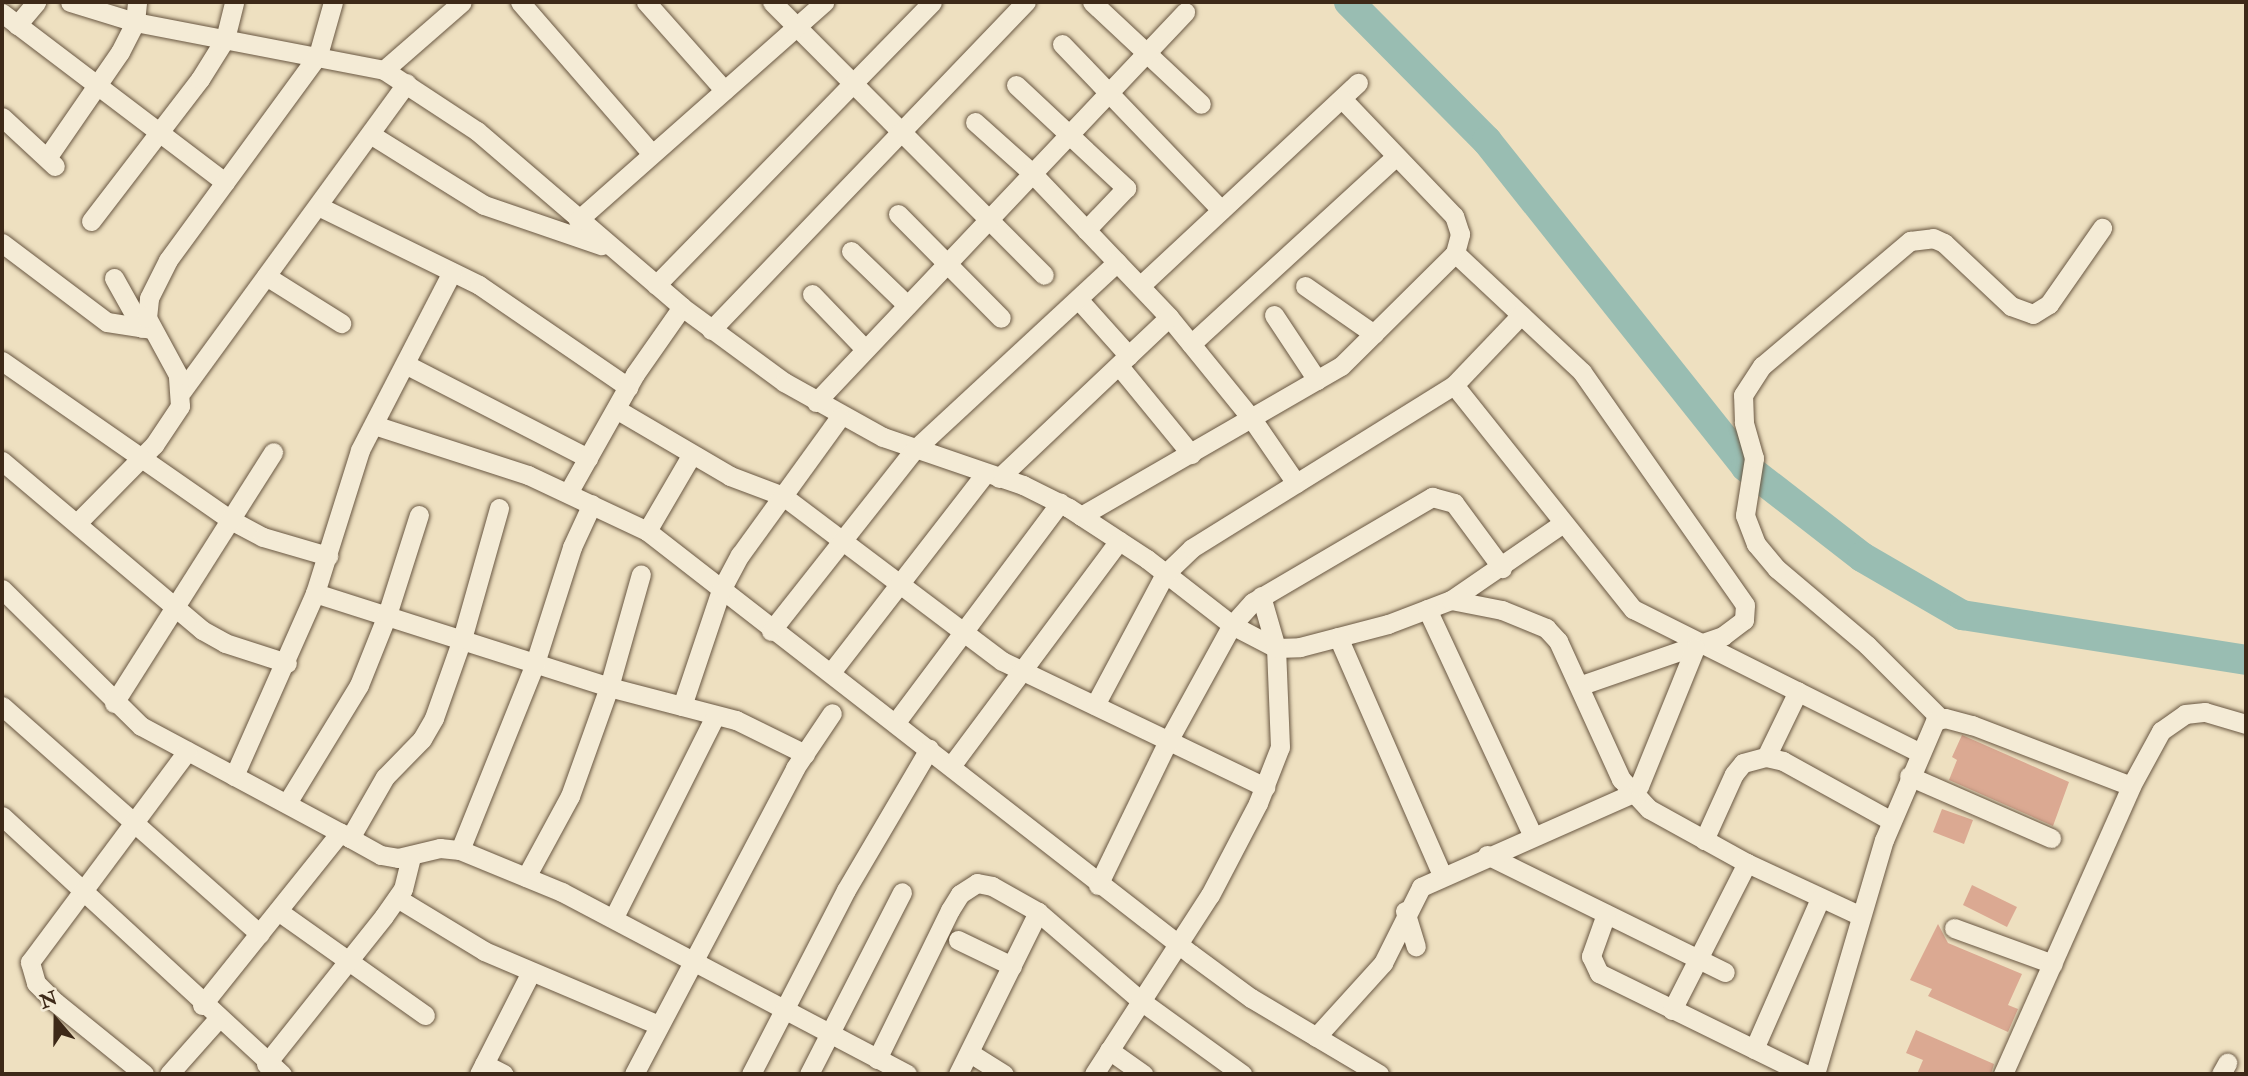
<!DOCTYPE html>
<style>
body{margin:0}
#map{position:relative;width:2248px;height:1076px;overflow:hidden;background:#eee0c0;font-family:"IM FELL Double Pica",serif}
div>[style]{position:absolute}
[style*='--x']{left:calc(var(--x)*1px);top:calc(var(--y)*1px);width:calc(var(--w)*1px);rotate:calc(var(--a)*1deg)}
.river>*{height:30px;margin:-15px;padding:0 15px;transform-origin:15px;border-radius:15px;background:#99bdb2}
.building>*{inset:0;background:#dba992}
.roads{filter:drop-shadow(0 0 2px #695742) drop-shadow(0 0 2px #695742)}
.street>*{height:19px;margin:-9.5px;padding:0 9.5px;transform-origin:9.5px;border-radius:9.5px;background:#f4ebd6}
span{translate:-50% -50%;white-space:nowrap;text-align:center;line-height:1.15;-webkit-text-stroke:6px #f4ebd6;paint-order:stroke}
.frame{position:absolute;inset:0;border:4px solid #3d2918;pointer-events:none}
.north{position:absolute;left:21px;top:985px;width:70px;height:70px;-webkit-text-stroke:5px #f4ebd6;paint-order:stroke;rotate:340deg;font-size:19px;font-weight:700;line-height:28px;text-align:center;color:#3d2918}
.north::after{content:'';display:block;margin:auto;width:24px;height:32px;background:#3d2918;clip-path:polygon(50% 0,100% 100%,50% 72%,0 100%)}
</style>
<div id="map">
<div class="river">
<i style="--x:1349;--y:2;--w:196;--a:45.2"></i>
<i style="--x:1487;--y:141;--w:416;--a:51.5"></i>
<i style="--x:1746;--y:467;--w:147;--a:37.8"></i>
<i style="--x:1862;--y:557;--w:116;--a:30.1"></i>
<i style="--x:1962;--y:615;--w:288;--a:9"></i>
</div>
<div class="building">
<i style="clip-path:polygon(1962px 735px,2069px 782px,2053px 826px,1949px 780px,1957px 760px,1952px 757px)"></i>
<i style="clip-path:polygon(1942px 809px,1973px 820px,1964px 844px,1933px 832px)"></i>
<i style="clip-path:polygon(1972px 885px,2017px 907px,2007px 927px,1963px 905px)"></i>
<i style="clip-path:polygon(1938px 924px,1948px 943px,2022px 974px,2008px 1005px,2018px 1009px,2008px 1032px,1928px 996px,1932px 989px,1910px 980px)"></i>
<i style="clip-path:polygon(1916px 1030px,1994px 1064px,1991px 1074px,1917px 1074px,1923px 1060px,1906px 1053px)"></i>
</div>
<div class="roads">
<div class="street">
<i style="--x:70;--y:2;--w:68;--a:17.1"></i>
<i style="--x:135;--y:22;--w:254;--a:10.9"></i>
<i style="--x:384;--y:70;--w:111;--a:33.3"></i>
<i style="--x:477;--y:131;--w:270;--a:40.6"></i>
<i style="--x:682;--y:307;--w:127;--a:36.3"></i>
<i style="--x:784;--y:382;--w:113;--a:29.1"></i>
<i style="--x:883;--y:437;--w:148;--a:18.9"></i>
<i style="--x:1023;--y:485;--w:51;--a:26.6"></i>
<i style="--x:1069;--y:508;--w:93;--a:33.2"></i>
<i style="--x:1147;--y:559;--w:108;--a:37.8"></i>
<i style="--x:1232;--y:625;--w:50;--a:27.6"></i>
<i style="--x:1276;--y:648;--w:24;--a:-2"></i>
<i style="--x:1300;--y:647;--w:91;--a:-14.6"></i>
<i style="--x:1388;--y:624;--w:67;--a:-20.9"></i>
<i style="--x:1451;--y:600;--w:136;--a:-34.5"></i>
<i style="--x:520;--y:2;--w:201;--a:49"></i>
<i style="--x:646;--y:2;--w:118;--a:48.4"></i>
<i style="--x:772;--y:2;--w:385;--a:45.1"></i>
<i style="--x:1092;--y:2;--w:149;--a:43.1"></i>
<i style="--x:2;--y:13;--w:280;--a:37.2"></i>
<i style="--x:17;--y:25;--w:30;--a:-50"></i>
<i style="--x:1062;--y:44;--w:230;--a:46.2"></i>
<i style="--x:384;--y:70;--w:103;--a:-41.1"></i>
<i style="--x:1016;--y:85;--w:151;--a:43.1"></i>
<i style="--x:1126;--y:188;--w:58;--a:133.6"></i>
<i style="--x:2;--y:117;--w:72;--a:42.8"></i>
<i style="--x:975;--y:122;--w:75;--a:41.8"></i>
<i style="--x:1031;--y:172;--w:200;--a:46.4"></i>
<i style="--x:1169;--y:317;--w:132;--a:50.9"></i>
<i style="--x:1252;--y:419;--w:78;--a:55.5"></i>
<i style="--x:370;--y:134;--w:134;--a:31.9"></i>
<i style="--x:484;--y:205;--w:124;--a:18.9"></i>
<i style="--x:51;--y:152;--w:121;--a:-55.4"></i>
<i style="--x:120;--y:52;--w:34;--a:-63"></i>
<i style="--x:135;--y:22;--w:20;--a:-84"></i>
<i style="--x:318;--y:206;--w:179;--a:26.1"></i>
<i style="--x:479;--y:285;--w:181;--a:34.4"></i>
<i style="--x:898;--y:214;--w:146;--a:45.3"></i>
<i style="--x:578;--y:220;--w:329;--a:-41.5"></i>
<i style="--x:91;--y:221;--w:179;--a:-52.5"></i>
<i style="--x:200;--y:79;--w:47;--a:-58"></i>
<i style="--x:225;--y:39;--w:38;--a:-76"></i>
<i style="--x:2;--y:243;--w:131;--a:37"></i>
<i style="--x:107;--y:322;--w:46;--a:8.8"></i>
<i style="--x:851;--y:251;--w:78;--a:44"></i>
<i style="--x:1455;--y:253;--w:174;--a:43.1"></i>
<i style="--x:1582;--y:372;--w:284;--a:55"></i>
<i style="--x:1745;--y:605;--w:15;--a:94"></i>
<i style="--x:1744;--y:620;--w:26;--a:143"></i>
<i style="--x:1723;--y:636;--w:152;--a:160.9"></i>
<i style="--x:266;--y:276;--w:89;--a:32.1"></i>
<i style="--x:114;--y:278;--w:57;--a:60.8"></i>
<i style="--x:656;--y:285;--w:395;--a:-45.7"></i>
<i style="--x:1140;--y:286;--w:298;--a:-43"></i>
<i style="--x:1305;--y:286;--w:84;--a:34.8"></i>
<i style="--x:812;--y:294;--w:76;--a:46.1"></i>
<i style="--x:1078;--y:299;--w:76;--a:48.2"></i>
<i style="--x:1274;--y:315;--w:78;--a:56.5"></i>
<i style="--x:711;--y:330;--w:455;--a:-46.2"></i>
<i style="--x:1191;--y:344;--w:278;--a:-42.5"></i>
<i style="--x:2;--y:361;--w:277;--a:34.8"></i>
<i style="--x:229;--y:519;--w:38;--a:28"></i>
<i style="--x:263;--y:537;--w:68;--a:16.3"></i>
<i style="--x:405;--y:364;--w:206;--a:27.2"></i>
<i style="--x:1119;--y:366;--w:114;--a:50.7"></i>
<i style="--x:1454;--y:385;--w:287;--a:51.4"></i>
<i style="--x:1633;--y:609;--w:321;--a:26.6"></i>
<i style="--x:182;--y:391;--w:381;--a:-53.9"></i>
<i style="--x:816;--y:402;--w:537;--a:-46.58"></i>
<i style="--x:616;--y:409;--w:132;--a:30.4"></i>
<i style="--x:730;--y:476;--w:57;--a:20.7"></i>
<i style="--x:783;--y:496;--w:274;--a:37"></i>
<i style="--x:1002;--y:661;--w:292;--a:25.6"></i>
<i style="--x:374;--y:425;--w:162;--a:18"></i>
<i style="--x:528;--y:475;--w:132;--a:25.2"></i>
<i style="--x:647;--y:531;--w:689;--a:37.87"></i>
<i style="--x:1191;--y:954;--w:74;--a:36.3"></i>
<i style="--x:1251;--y:998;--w:149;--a:30.7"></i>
<i style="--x:2;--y:461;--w:262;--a:40.2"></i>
<i style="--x:202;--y:630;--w:26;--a:29"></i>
<i style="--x:225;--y:643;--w:65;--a:17.9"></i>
<i style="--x:999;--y:478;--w:234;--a:-43.4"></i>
<i style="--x:568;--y:493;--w:137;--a:-60.6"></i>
<i style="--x:635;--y:374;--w:82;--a:-55"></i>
<i style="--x:1081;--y:516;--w:300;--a:-30"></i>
<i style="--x:1341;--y:366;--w:161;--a:-44.7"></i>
<i style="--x:1455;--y:253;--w:20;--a:-75"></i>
<i style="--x:1460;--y:234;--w:19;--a:-108"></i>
<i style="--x:1454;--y:216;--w:162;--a:-133.7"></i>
<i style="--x:77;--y:523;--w:110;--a:-45.4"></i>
<i style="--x:154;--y:445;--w:47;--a:-56.3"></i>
<i style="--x:180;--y:406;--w:31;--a:-94"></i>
<i style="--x:178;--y:375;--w:65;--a:-118.5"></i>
<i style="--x:147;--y:318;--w:20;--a:-84"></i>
<i style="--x:149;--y:298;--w:42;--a:-63.4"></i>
<i style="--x:168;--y:260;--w:254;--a:-53.8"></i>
<i style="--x:318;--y:55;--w:55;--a:-74.2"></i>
<i style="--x:647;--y:531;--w:89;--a:-59.7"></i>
<i style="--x:2;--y:589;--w:195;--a:44.6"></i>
<i style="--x:141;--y:726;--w:237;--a:28.2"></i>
<i style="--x:350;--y:838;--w:35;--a:29"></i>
<i style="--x:381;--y:855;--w:17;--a:10"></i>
<i style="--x:398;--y:858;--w:43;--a:-13.4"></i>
<i style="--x:440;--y:848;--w:20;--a:6"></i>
<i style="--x:460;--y:850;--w:110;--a:22.4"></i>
<i style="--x:562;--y:892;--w:390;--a:27.8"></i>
<i style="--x:315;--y:593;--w:309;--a:17.7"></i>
<i style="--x:609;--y:687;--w:131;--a:14.6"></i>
<i style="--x:736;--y:720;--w:77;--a:26.2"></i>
<i style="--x:1451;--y:600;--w:52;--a:11.1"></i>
<i style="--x:1502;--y:610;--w:48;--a:22.2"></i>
<i style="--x:1546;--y:628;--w:18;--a:47"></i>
<i style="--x:1558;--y:641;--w:152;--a:65.5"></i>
<i style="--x:1621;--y:779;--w:41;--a:47"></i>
<i style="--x:1649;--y:809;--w:112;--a:28.9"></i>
<i style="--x:1747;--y:863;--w:123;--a:24.9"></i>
<i style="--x:1427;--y:609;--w:251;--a:65"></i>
<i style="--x:771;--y:631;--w:229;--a:-51.7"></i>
<i style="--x:913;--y:451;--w:278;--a:-42.8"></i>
<i style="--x:1338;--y:637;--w:260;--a:66.4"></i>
<i style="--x:832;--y:671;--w:249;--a:-52.2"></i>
<i style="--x:114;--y:703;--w:297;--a:-57.6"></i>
<i style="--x:1095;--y:705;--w:149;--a:-61.9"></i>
<i style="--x:1165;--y:574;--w:37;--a:-44"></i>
<i style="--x:1192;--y:548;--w:309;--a:-31.9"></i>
<i style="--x:1454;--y:385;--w:97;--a:-46.3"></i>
<i style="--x:2;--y:706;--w:344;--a:41.5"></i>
<i style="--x:682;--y:706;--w:122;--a:-71.4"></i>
<i style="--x:721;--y:590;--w:40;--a:-62"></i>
<i style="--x:740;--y:555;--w:170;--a:-54.1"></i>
<i style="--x:1940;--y:718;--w:103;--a:-135"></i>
<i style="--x:1867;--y:645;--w:118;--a:-139.8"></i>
<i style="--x:1777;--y:569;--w:33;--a:-130"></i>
<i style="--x:1756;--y:544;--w:31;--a:-111"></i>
<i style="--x:1745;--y:515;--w:58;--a:-81"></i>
<i style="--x:1754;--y:458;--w:37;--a:-106"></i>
<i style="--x:1744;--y:422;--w:27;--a:-92"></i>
<i style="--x:1743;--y:395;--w:35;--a:-57"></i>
<i style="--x:1762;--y:366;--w:194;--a:-40.2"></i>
<i style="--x:1910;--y:241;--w:23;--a:-7"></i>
<i style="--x:1933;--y:238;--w:12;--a:24"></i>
<i style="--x:1944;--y:243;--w:92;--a:43.2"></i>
<i style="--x:2011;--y:306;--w:23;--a:20"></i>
<i style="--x:2033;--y:314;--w:19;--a:-32"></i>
<i style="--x:2049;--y:304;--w:93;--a:-55.1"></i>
<i style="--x:896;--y:722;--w:274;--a:-53.2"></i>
<i style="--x:1766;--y:757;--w:73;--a:-64.1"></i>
<i style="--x:951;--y:766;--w:281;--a:-53.3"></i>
<i style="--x:234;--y:776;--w:200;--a:-66.1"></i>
<i style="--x:315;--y:593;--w:150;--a:-72.5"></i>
<i style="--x:360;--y:450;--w:200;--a:-62.7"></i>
<i style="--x:1909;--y:776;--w:155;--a:23.6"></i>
<i style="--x:287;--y:803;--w:138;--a:-58.6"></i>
<i style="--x:359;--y:685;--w:75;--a:-68.2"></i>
<i style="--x:387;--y:615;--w:105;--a:-72.3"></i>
<i style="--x:2;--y:816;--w:381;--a:42.7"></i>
<i style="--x:350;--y:838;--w:70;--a:-60.2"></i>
<i style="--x:385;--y:777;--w:53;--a:-45.8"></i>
<i style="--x:422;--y:739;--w:24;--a:-60"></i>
<i style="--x:434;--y:718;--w:84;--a:-70.5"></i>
<i style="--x:462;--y:639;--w:136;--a:-74.2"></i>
<i style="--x:1704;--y:840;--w:72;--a:-65.6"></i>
<i style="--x:1734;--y:774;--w:14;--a:-51"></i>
<i style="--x:1743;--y:763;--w:24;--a:-15"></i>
<i style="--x:1766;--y:757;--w:17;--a:13"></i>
<i style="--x:1783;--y:761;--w:122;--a:28.9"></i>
<i style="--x:460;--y:850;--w:201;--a:-68.1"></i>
<i style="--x:535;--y:663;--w:122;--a:-72.3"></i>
<i style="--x:572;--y:547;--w:47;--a:-65.1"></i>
<i style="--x:1487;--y:855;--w:265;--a:26.2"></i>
<i style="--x:526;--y:877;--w:92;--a:-61.5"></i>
<i style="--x:570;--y:796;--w:116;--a:-70.3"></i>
<i style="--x:609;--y:687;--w:117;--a:-74.2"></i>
<i style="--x:1098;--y:885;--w:158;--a:-64.1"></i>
<i style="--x:1167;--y:743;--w:135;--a:-61.2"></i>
<i style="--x:1232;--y:625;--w:31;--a:-48"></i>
<i style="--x:1253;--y:602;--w:208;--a:-30.4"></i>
<i style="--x:1432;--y:497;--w:23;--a:15"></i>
<i style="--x:1454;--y:503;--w:81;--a:53.6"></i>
<i style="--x:397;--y:898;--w:102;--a:31.3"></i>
<i style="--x:484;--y:951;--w:189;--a:23"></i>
<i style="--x:278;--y:911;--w:180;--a:35.3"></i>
<i style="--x:1405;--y:911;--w:37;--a:73"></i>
<i style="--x:1606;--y:914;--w:45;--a:109.7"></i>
<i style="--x:1591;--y:956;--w:19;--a:65"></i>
<i style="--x:1599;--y:973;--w:229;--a:26.1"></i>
<i style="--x:614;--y:917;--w:225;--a:-63.3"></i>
<i style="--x:1954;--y:928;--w:105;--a:20"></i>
<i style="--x:958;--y:940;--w:60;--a:25.7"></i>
<i style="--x:202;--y:1005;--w:221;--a:-51.3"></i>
<i style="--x:1672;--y:1010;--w:165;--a:-63"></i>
<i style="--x:1316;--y:1037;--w:100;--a:-47.8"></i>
<i style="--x:1383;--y:963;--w:85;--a:-63.4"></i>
<i style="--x:1421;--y:887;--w:230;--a:-23.9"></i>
<i style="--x:1631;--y:794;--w:11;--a:-45"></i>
<i style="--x:1639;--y:786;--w:149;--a:-67.9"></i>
<i style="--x:1754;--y:1049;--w:164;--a:-66.3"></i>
<i style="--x:1109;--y:1050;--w:42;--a:35.2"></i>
<i style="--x:970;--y:1053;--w:40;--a:32"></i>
<i style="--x:877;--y:1059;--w:166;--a:-63.9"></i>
<i style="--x:950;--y:910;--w:19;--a:-58"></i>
<i style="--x:960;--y:894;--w:20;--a:-33"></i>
<i style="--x:977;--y:883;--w:15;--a:11"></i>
<i style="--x:992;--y:886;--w:53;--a:29.5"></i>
<i style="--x:1038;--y:912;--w:136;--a:40.8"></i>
<i style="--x:1141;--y:1001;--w:125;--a:35.9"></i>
<i style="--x:266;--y:1064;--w:189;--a:-51.4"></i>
<i style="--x:384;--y:916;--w:33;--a:-55"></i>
<i style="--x:403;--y:889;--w:33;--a:-76"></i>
<i style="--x:484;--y:1064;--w:22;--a:27"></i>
<i style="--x:144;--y:1074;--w:114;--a:-141"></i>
<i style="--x:55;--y:1002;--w:27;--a:-135"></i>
<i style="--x:36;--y:983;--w:22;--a:-106"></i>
<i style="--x:30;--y:962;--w:263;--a:-53.3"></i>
<i style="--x:169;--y:1074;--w:72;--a:-48.4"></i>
<i style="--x:479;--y:1074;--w:114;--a:-63"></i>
<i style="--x:634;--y:1074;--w:346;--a:-62.2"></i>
<i style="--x:795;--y:768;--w:66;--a:-56.1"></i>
<i style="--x:751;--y:1074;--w:207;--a:-62.7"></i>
<i style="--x:846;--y:890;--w:164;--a:-59.5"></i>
<i style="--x:809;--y:1074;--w:204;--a:-62.9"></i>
<i style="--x:958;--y:1074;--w:181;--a:-63.7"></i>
<i style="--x:1094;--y:1074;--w:213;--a:-57.1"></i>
<i style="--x:1210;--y:895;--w:104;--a:-62.4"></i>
<i style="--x:1258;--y:803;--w:60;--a:-68.6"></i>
<i style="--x:1280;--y:747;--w:99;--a:-92.3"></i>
<i style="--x:1276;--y:648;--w:54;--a:-106.1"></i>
<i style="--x:1815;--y:1074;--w:244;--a:-73.6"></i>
<i style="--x:1884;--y:840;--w:129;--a:-66.8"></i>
<i style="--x:1935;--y:721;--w:10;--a:-17"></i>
<i style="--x:1945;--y:718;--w:28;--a:15"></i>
<i style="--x:1972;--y:725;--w:170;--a:21"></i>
<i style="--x:2003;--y:1074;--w:315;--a:-66"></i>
<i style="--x:2131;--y:786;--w:63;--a:-61.4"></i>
<i style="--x:2161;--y:731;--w:29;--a:-35"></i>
<i style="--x:2185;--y:714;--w:20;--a:-6"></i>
<i style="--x:2205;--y:712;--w:43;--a:16.3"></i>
<i style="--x:2221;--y:1074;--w:13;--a:-61"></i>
</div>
</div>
<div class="frame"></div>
<div class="north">N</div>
</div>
